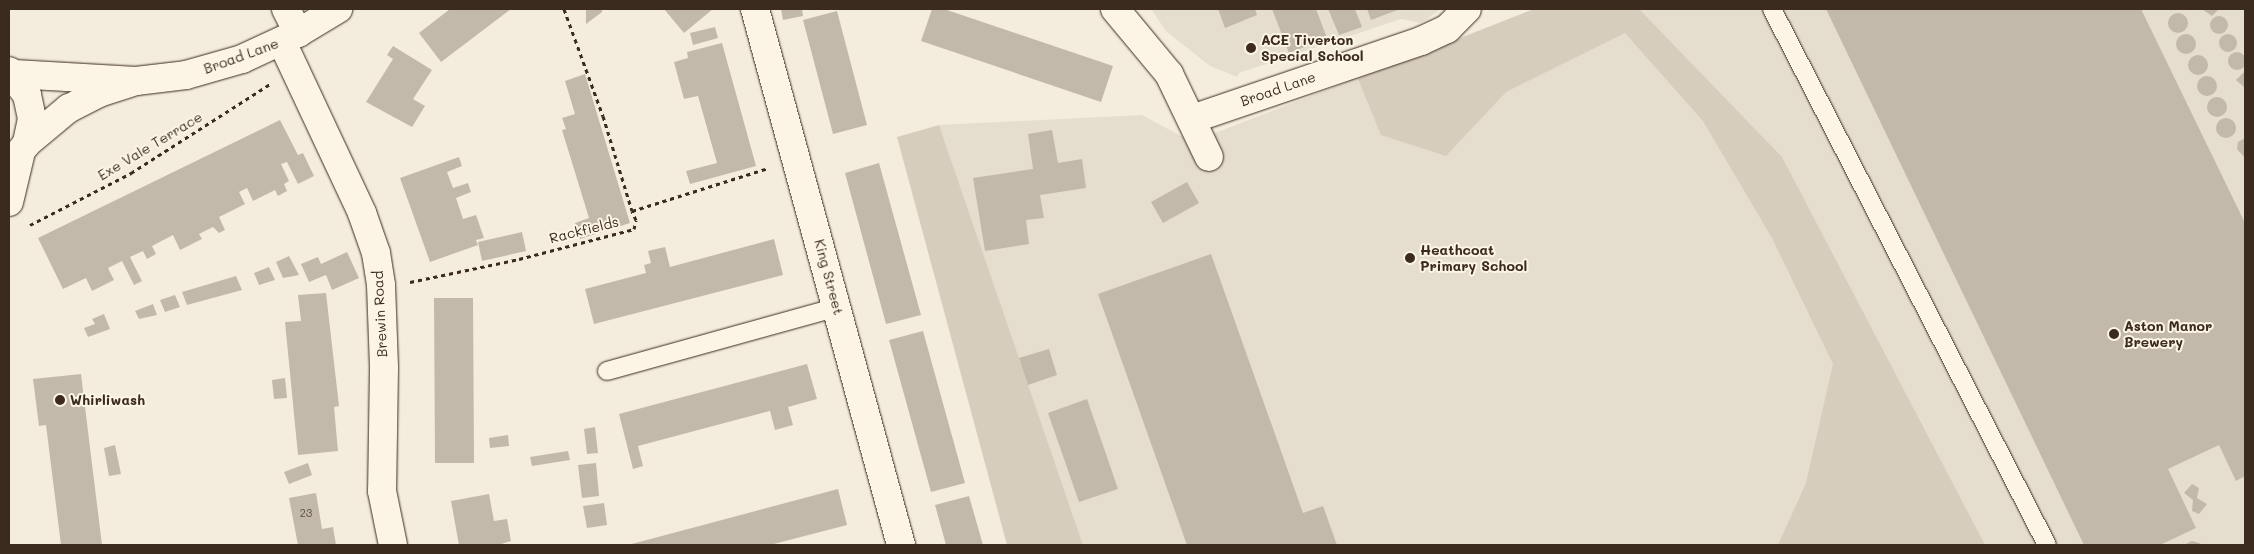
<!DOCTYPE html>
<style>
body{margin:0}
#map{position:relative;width:2254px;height:554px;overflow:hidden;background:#f4eddd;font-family:Mali,sans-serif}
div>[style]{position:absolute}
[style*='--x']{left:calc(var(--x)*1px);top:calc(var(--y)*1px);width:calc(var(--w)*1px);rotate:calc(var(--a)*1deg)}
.built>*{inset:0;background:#e5ddce}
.green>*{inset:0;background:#d6cdbd}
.building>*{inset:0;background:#c3b9aa}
.round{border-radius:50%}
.path>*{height:3px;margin-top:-1.5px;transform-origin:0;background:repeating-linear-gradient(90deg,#3b2a1e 0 4px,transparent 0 8px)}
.roads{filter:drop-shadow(0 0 1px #3b2a1e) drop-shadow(0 0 1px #3b2a1e)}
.lane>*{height:18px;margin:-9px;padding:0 9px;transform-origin:9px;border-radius:9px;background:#fcf5e5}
.street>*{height:28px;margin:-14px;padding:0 14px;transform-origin:14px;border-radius:14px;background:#fcf5e5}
.primary>*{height:28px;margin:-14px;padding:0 14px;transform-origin:14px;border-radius:14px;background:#fcf5e5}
.dots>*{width:14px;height:14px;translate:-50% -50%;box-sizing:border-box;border:2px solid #fcf5e5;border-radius:50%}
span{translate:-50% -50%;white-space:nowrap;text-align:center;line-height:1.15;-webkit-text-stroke:4px #fcf5e5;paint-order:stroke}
.number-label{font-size:11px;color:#5d4e41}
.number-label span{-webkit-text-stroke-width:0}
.poi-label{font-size:14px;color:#3b2a1e;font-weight:700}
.left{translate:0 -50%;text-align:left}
.street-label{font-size:14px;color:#3b2a1e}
.frame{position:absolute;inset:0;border:10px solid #3b2a1e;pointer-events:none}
</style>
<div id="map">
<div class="built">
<i style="clip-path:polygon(1151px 9px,1441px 9px,1421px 23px,1401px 19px,1239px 73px,1237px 77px,1210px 66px,1166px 31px)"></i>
<i style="clip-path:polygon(1534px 9px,2245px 9px,2245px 545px,1083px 545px,939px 125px,1142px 115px,1192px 142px)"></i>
</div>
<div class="green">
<i style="clip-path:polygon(1534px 9px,1639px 9px,1782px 157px,1985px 545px,1778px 545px,1806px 483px,1833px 364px,1772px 238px,1703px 121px,1625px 33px,1506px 92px,1446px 156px,1381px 135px,1358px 79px)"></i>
<i style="clip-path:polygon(939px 125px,1019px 358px,1083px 545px,1007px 545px,897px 137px)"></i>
</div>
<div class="building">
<i style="clip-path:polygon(450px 9px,511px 9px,441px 62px,419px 33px)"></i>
<i style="clip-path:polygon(586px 9px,602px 9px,602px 12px,586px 24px)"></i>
<i style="clip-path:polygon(664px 9px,713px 9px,684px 33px)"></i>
<i style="clip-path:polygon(781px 9px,802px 9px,803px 16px,783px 20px)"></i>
<i style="clip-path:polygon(932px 9px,944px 9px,1113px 66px,1101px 102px,921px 41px)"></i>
<i style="clip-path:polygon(1218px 9px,1255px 9px,1257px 15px,1225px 28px)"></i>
<i style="clip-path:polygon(1272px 9px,1316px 9px,1327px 38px,1289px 53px)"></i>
<i style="clip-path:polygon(1328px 9px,1355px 9px,1362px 27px,1339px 35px)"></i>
<i style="clip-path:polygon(1367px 9px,1400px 9px,1371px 20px)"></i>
<i style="clip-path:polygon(1826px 9px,2141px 9px,2245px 223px,2245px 476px,2236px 481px,2219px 445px,2168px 469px,2196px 528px,2160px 545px,2084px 545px)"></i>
<i style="clip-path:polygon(2202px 9px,2219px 9px,2212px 16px)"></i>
<i style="clip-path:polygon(837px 11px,867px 125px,833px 134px,803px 20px)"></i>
<i class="round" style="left:2168px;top:13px;width:20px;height:20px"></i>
<i class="round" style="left:2210px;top:16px;width:18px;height:18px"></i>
<i style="clip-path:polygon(715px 27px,718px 38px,693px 45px,690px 33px)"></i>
<i class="round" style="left:2219px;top:34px;width:18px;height:18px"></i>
<i class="round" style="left:2176px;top:34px;width:20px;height:20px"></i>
<i style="clip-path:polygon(722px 43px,756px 166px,690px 184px,686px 171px,717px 163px,698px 96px,684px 99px,674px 62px,688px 58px,687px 52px)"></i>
<i style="clip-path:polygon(393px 46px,432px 70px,413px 99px,425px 106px,412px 127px,366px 102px,393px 59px,387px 55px)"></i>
<i class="round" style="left:2228px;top:52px;width:18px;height:18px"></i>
<i class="round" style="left:2188px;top:55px;width:20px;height:20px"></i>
<i style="clip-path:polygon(2245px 71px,2245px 88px,2236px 80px)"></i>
<i style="clip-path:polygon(585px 74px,630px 223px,580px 239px,575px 223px,589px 218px,562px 130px,566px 129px,562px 118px,575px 114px,565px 81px)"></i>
<i class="round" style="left:2197px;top:76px;width:20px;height:20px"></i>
<i class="round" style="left:2207px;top:97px;width:20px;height:20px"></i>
<i class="round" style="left:2216px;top:118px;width:20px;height:20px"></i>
<i style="clip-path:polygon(280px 120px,298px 155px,303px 153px,314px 176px,298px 184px,287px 162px,281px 164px,289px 181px,284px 184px,287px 191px,278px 196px,275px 190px,253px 201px,247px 188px,239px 192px,245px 204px,219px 217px,225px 230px,219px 233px,213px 227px,199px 234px,202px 239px,180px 250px,173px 235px,152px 246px,156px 254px,147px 259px,143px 251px,130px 257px,142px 281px,134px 285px,122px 261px,108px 268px,114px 280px,92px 291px,86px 278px,63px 289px,38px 238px)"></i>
<i style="clip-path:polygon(1052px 130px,1058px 163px,1082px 159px,1086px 188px,1040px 195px,1044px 218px,1026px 220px,1029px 244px,985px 251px,973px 178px,1033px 169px,1028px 134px)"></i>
<i style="clip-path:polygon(2245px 138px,2245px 158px,2237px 149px,2238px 142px)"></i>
<i style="clip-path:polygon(459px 157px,462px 166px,447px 172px,453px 188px,468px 183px,471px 192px,456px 198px,463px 219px,476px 215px,484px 238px,476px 240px,478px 245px,430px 262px,400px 178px)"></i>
<i style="clip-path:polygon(879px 163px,921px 315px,886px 324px,845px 173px)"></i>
<i style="clip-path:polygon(1187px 182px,1199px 203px,1163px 223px,1151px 202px)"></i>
<i style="clip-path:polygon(522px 232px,526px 251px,482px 261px,478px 242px)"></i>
<i style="clip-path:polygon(774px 239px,783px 275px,594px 324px,585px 289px,646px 273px,644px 265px,651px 263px,648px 251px,665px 247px,670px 267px)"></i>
<i style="clip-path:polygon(347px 252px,359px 278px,332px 290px,326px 275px,309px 282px,301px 264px,318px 257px,321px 264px)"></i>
<i style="clip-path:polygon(1211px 254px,1303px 513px,1323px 506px,1337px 545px,1187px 545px,1098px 294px)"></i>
<i style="clip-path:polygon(289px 256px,299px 275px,283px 278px,276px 262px)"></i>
<i style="clip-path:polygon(269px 267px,275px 280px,259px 285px,254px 273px)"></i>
<i style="clip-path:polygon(236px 276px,242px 290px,187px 305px,182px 292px)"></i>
<i style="clip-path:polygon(326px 293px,339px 406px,334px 407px,338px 451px,298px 455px,285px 322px,301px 321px,298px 295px)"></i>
<i style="clip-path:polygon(175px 295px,180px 307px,165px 312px,160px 300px)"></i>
<i style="clip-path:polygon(434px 298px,473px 298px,474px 463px,435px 463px)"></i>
<i style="clip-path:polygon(153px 304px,157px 315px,139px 319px,135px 311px)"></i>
<i style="clip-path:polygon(104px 314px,110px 329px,88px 337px,84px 328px,95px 324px,92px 319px)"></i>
<i style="clip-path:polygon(923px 331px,965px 483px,931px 492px,889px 340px)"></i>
<i style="clip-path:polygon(1049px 349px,1057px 375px,1028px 385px,1019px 358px)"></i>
<i style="clip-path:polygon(807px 364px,817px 399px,788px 407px,793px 425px,775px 430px,770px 411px,638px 446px,643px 466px,633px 469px,619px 414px)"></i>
<i style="clip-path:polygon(81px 374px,92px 464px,102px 545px,61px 545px,46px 425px,39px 426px,33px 379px)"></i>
<i style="clip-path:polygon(285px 378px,287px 398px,274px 399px,272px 380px)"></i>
<i style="clip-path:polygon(1087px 399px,1118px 489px,1079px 502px,1048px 413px)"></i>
<i style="clip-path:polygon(595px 427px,598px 453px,587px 454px,584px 429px)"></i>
<i style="clip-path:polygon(508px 435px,509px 446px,490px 448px,489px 438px)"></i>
<i style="clip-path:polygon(115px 445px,121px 474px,109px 476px,104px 448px)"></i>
<i style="clip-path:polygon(568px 451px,570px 460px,532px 466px,530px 457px)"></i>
<i style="clip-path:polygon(308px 463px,312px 475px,289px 484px,284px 472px)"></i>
<i style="clip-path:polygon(596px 463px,599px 496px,582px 498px,578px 465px)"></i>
<i style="clip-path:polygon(2192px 484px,2199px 488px,2197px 498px,2207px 504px,2199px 514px,2192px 511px,2193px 500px,2184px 493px)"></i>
<i style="clip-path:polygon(838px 489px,847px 525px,770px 545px,628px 545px)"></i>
<i style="clip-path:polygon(316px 493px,322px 529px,333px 527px,336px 545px,298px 545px,289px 498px)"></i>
<i style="clip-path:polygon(489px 494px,494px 521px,507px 519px,511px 541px,498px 545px,459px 545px,451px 501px)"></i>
<i style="clip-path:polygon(969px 496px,983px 545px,946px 545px,935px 505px)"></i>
<i style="clip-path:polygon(604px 503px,607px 525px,587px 528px,583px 506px)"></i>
<i style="clip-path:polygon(2192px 541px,2199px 543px,2202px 545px,2184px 545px)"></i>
</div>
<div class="path">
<i style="--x:564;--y:9;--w:114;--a:70"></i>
<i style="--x:603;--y:116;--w:99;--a:73"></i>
<i style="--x:30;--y:225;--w:114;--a:-27.2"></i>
<i style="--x:131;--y:173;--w:165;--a:-32.6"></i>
<i style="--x:410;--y:282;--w:111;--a:-11.9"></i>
<i style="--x:519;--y:259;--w:119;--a:-14.6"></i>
<i style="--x:634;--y:229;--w:9;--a:-77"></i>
<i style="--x:636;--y:220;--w:10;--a:-114"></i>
<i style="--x:632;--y:211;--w:143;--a:-17.5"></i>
</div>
<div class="roads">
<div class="lane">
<i style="--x:1772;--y:9;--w:602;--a:62.84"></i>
<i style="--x:607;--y:371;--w:239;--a:-15.5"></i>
</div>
<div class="street">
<i style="--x:286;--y:9;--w:27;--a:63"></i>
<i style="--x:755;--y:9;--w:556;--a:74.76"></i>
<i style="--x:1115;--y:9;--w:85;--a:50.3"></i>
<i style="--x:1169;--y:74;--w:92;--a:64.3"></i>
<i style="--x:282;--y:42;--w:189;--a:64.9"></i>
<i style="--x:362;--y:213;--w:42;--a:70.7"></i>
<i style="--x:376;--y:253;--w:32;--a:81"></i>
<i style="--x:381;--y:285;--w:83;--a:87.9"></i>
<i style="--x:384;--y:368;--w:123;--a:90.9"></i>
<i style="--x:382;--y:491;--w:55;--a:78.5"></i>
<i style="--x:14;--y:74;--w:122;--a:3.3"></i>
<i style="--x:136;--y:81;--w:39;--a:162"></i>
<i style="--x:99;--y:93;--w:34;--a:153"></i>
<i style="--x:69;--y:108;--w:55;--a:140.2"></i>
<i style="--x:136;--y:81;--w:50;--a:-6.8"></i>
<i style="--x:186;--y:75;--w:58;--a:-15.9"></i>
<i style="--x:242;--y:59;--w:62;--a:-24.9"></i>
<i style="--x:298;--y:33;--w:47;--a:-31"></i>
<i style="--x:1192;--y:119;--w:242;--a:-18.8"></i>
<i style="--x:1421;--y:41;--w:29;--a:-25"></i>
<i style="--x:1447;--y:29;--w:28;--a:-45"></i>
</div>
<div class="primary">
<i style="--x:9;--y:71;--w:30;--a:53"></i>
<i style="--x:27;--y:95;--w:25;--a:78"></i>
<i style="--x:32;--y:119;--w:25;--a:102"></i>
<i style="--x:27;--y:143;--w:30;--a:127"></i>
<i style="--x:9;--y:202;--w:47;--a:-76.6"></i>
</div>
</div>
<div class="dots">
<i style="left:1251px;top:48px;background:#3b2a1e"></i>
<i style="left:1410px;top:258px;background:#3b2a1e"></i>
<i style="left:2114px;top:334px;background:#3b2a1e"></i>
<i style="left:60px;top:400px;background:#3b2a1e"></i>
</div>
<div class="number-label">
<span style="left:306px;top:513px">23</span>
</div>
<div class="poi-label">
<span class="left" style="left:1261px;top:48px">ACE Tiverton<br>Special School</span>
<span class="left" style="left:1420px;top:258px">Heathcoat<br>Primary School</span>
<span class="left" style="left:2124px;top:334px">Aston Manor<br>Brewery</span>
<span class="left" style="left:70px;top:400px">Whirliwash</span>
</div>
<div class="street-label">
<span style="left:241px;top:56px;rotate:-20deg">Broad Lane</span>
<span style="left:1278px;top:89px;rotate:-19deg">Broad Lane</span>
<span style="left:150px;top:146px;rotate:-31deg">Exe Vale Terrace</span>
<span style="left:584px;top:230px;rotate:-14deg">Rackfields</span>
<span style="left:829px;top:277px;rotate:75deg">King Street</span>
<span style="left:380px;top:314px;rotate:-93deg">Brewin Road</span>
</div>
<div class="frame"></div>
</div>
